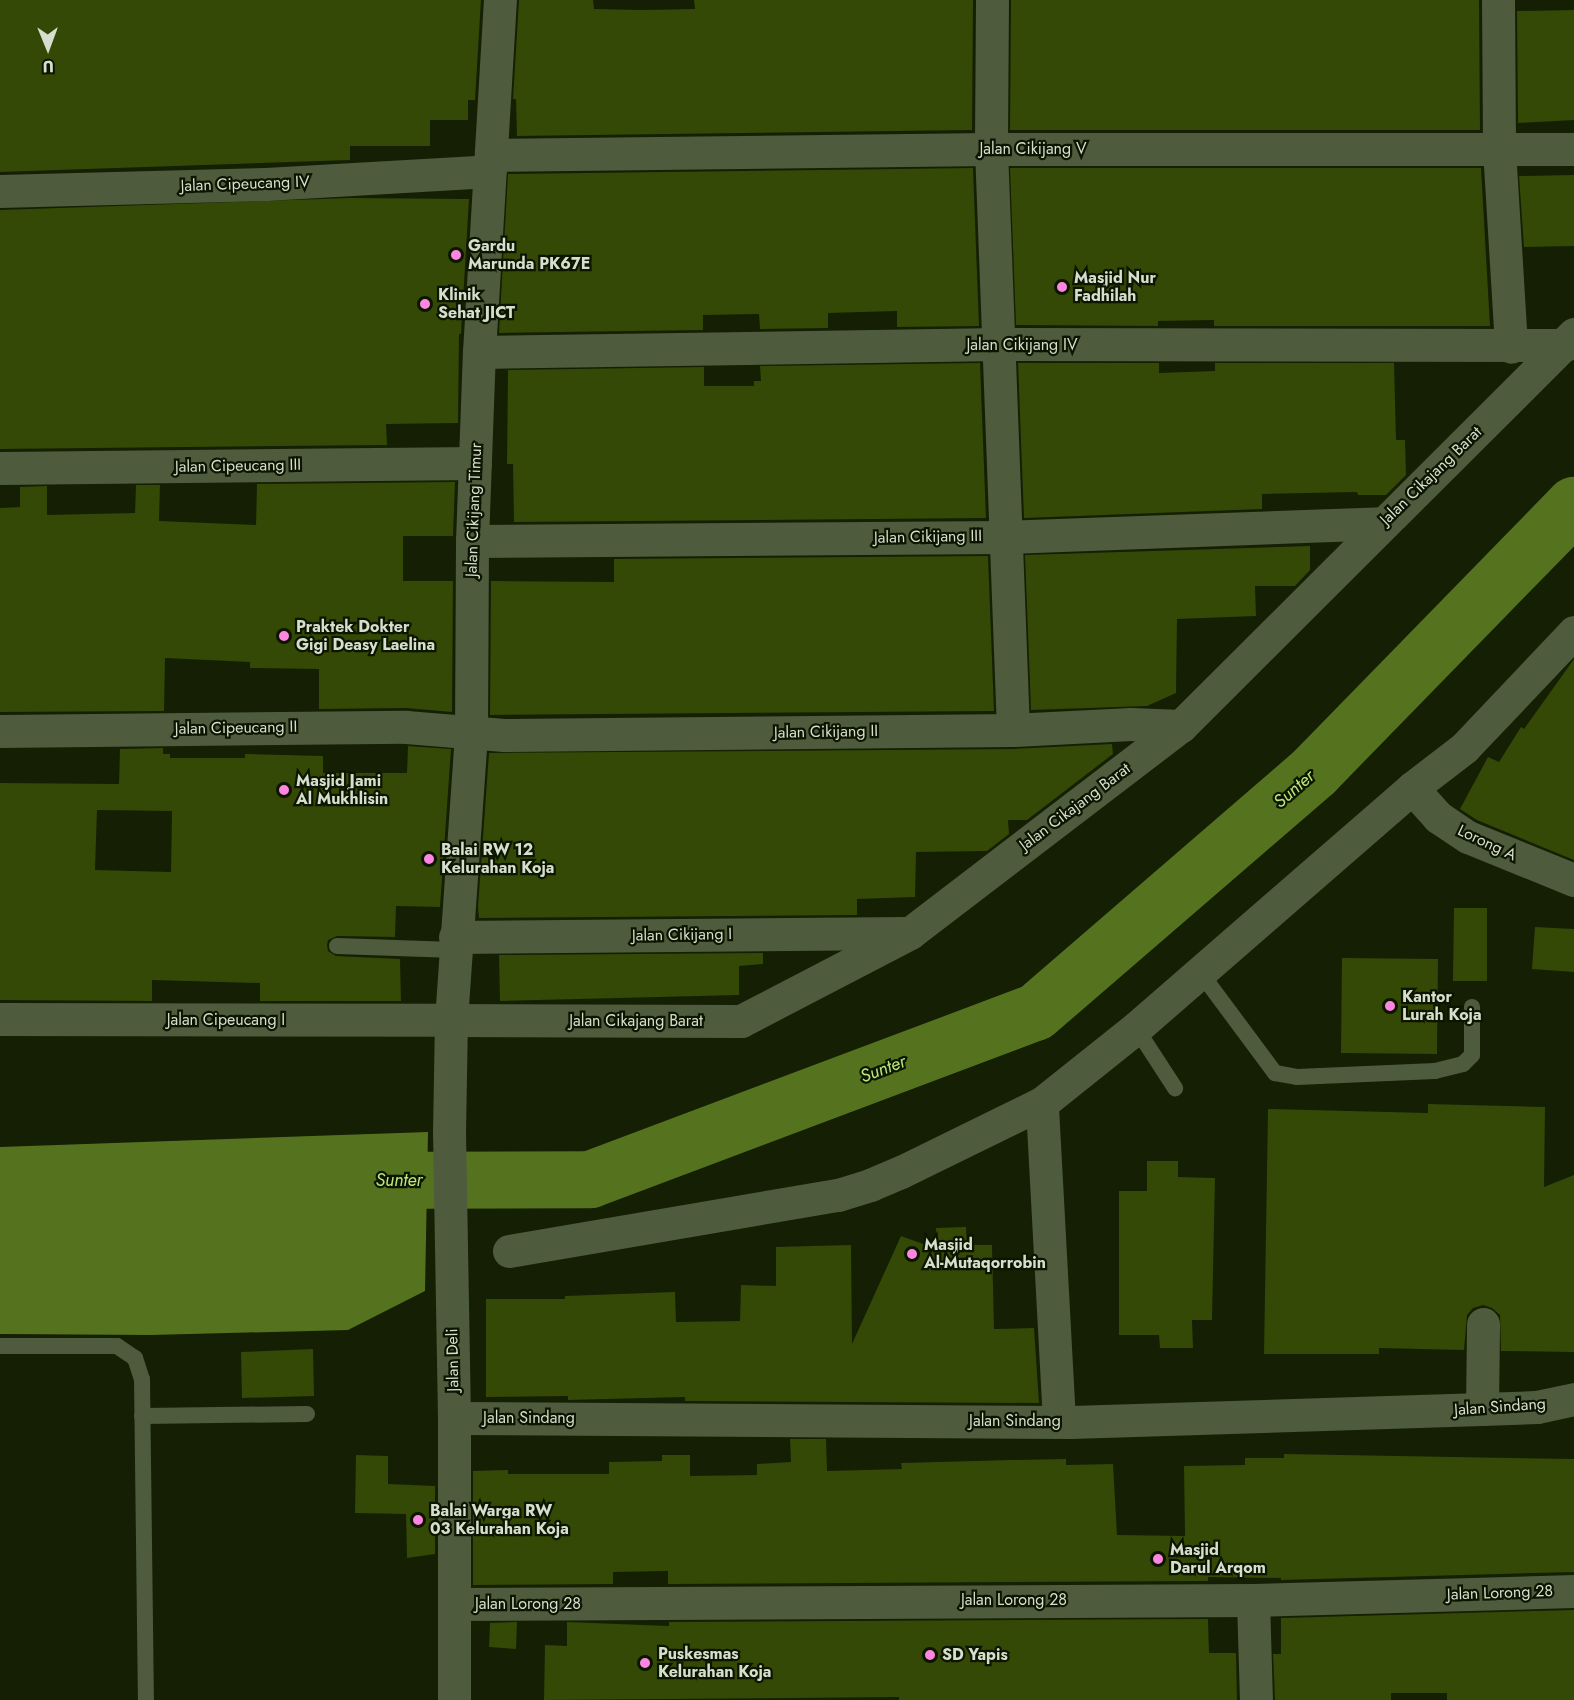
<!DOCTYPE html>
<style>
body{margin:0}
#map{position:relative;width:1574px;height:1700px;overflow:hidden;background:#141f04;font-family:Jost,sans-serif}
div>[style]{position:absolute}
[style*='--x']{left:calc(var(--x)*1px);top:calc(var(--y)*1px);width:calc(var(--w)*1px);rotate:calc(var(--a)*1deg)}
.water>*{inset:0;background:#55731e}
.river>*{height:57px;margin:-28.5px;padding:0 28.5px;transform-origin:28.5px;border-radius:28.5px;background:#55731e}
.building>*{inset:0;background:#334905}
.service>*{height:16px;margin:-8px;padding:0 8px;transform-origin:8px;border-radius:8px;background:#4e5b3d}
.minor>*{height:33px;margin:-16.5px;padding:0 16.5px;transform-origin:16.5px;border-radius:16.5px;background:#4e5b3d}
.tertiary>*{height:33px;margin:-16.5px;padding:0 16.5px;transform-origin:16.5px;border-radius:16.5px;background:#4e5b3d}
.dots>*{width:16px;height:16px;translate:-50% -50%;box-sizing:border-box;border:3px solid #0c1500;border-radius:50%}
span{translate:-50% -50%;white-space:nowrap;text-align:center;line-height:1.15;-webkit-text-stroke:4.5px #0c1500;paint-order:stroke}
.street-label{font-size:16px;color:#d6decd}
.poi-label{font-size:16px;color:#d6decd;font-weight:700}
.left{translate:0 -50%;text-align:left}
.water-label{font-size:18px;color:#bce87a;font-style:italic}
.north{position:absolute;left:18px;top:18px;width:60px;height:60px;-webkit-text-stroke:4px #0c1500;paint-order:stroke;rotate:179deg;font-size:16px;font-weight:700;line-height:24px;text-align:center;color:#d6decd}
.north::after{content:'';display:block;margin:auto;width:21px;height:27px;background:#d6decd;clip-path:polygon(50% 0,100% 100%,50% 72%,0 100%)}
</style>
<div id="map">
<div class="water">
<i style="clip-path:polygon(428px 1132px,425px 1291px,348px 1330px,151px 1335px,0 1334px,0 1147px)"></i>
</div>
<div class="river">
<i style="--x:349;--y:1180;--w:241;--a:-0.2"></i>
<i style="--x:590;--y:1179;--w:475;--a:-20.6"></i>
<i style="--x:1035;--y:1012;--w:369;--a:-40.8"></i>
<i style="--x:1314;--y:771;--w:372;--a:-45.7"></i>
</div>
<div class="building">
<i style="clip-path:polygon(0 0,481px 0,475px 100px,468px 100px,468px 120px,430px 120px,430px 146px,350px 146px,350px 160px,0 172px)"></i>
<i style="clip-path:polygon(519px 0,593px 0,594px 9px,642px 10px,695px 9px,694px 0,973px 0,972px 130px,517px 136px,516px 99px,513px 99px)"></i>
<i style="clip-path:polygon(1011px 0,1479px 0,1480px 130px,1010px 130px)"></i>
<i style="clip-path:polygon(1574px 10px,1574px 120px,1518px 123px,1517px 11px)"></i>
<i style="clip-path:polygon(973px 168px,979px 326px,897px 327px,897px 311px,828px 313px,828px 328px,760px 329px,759px 314px,703px 315px,703px 330px,499px 333px,508px 174px)"></i>
<i style="clip-path:polygon(1010px 168px,1481px 168px,1490px 326px,1214px 326px,1214px 320px,1158px 321px,1158px 326px,1016px 325px)"></i>
<i style="clip-path:polygon(1574px 175px,1574px 246px,1524px 247px,1519px 176px)"></i>
<i style="clip-path:polygon(351px 198px,469px 199px,461px 334px,459px 334px,458px 423px,386px 424px,387px 445px,0 449px,0 210px)"></i>
<i style="clip-path:polygon(980px 363px,986px 518px,514px 522px,513px 464px,507px 464px,508px 370px,704px 367px,704px 386px,754px 386px,754px 381px,761px 381px,760px 366px)"></i>
<i style="clip-path:polygon(1018px 363px,1159px 363px,1159px 373px,1215px 371px,1215px 363px,1394px 363px,1396px 440px,1405px 440px,1406px 475px,1386px 495px,1358px 495px,1357px 492px,1262px 494px,1262px 509px,1024px 518px)"></i>
<i style="clip-path:polygon(455px 482px,453px 536px,403px 536px,403px 581px,453px 581px,452px 712px,406px 708px,319px 709px,319px 669px,250px 668px,250px 662px,165px 658px,164px 711px,0 712px,0 508px,20px 507px,20px 487px,47px 486px,47px 515px,135px 513px,136px 485px,160px 485px,159px 521px,256px 525px,257px 484px)"></i>
<i style="clip-path:polygon(1310px 546px,1310px 570px,1295px 586px,1255px 586px,1256px 616px,1177px 619px,1176px 693px,1147px 706px,1031px 710px,1025px 555px)"></i>
<i style="clip-path:polygon(988px 556px,994px 711px,490px 715px,491px 581px,614px 582px,614px 559px)"></i>
<i style="clip-path:polygon(1574px 659px,1574px 860px,1477px 820px,1460px 809px,1488px 757px,1499px 762px,1521px 727px,1524px 729px)"></i>
<i style="clip-path:polygon(1112px 744px,1113px 754px,1027px 820px,1008px 820px,1009px 834px,987px 851px,916px 852px,915px 897px,857px 899px,857px 915px,479px 918px,478px 907px,489px 753px,1013px 749px)"></i>
<i style="clip-path:polygon(evenodd,408px 746px,451px 749px,440px 907px,396px 906px,395px 937px,337px 936px,328px 940px,327px 945px,328px 951px,336px 956px,400px 959px,401px 1001px,260px 1001px,260px 983px,152px 980px,152px 1001px,0 1000px,0 783px,119px 784px,120px 749px,163px 748px,163px 754px,170px 754px,170px 758px,245px 758px,245px 754px,323px 756px,323px 773px,407px 773px,408px 746px,97px 810px,172px 811px,171px 872px,95px 870px,97px 810px)"></i>
<i style="clip-path:polygon(1454px 908px,1487px 908px,1487px 981px,1453px 981px)"></i>
<i style="clip-path:polygon(1535px 927px,1574px 929px,1574px 972px,1532px 969px)"></i>
<i style="clip-path:polygon(763px 953px,763px 964px,739px 966px,739px 995px,500px 1001px,499px 955px)"></i>
<i style="clip-path:polygon(1342px 958px,1438px 959px,1437px 1054px,1341px 1053px)"></i>
<i style="clip-path:polygon(1428px 1104px,1545px 1107px,1544px 1187px,1574px 1175px,1574px 1352px,1501px 1351px,1500px 1315px,1492px 1308px,1483px 1305px,1473px 1308px,1467px 1315px,1464px 1350px,1379px 1348px,1379px 1354px,1264px 1354px,1268px 1109px,1428px 1113px)"></i>
<i style="clip-path:polygon(1147px 1161px,1178px 1161px,1178px 1177px,1215px 1178px,1212px 1320px,1192px 1320px,1193px 1348px,1160px 1348px,1159px 1335px,1119px 1335px,1119px 1191px,1147px 1191px)"></i>
<i style="clip-path:polygon(966px 1227px,967px 1245px,992px 1245px,994px 1329px,1034px 1328px,1039px 1403px,685px 1401px,685px 1397px,568px 1400px,568px 1396px,486px 1397px,486px 1299px,565px 1299px,565px 1296px,675px 1292px,676px 1322px,740px 1321px,741px 1285px,776px 1286px,776px 1247px,851px 1245px,852px 1344px,901px 1236px,937px 1249px,936px 1228px)"></i>
<i style="clip-path:polygon(313px 1349px,314px 1396px,242px 1398px,241px 1352px)"></i>
<i style="clip-path:polygon(790px 1439px,826px 1439px,827px 1471px,902px 1469px,901px 1463px,1012px 1460px,1066px 1459px,1066px 1465px,1113px 1464px,1117px 1535px,1185px 1536px,1184px 1466px,1245px 1465px,1245px 1458px,1284px 1458px,1284px 1454px,1574px 1459px,1574px 1572px,1281px 1580px,1281px 1578px,1208px 1577px,1208px 1581px,668px 1584px,668px 1571px,613px 1572px,613px 1584px,473px 1585px,473px 1471px,508px 1470px,508px 1474px,609px 1474px,609px 1462px,662px 1461px,662px 1455px,690px 1455px,690px 1476px,757px 1475px,757px 1464px,791px 1462px)"></i>
<i style="clip-path:polygon(356px 1455px,388px 1456px,388px 1484px,435px 1486px,435px 1554px,407px 1558px,406px 1514px,355px 1513px)"></i>
<i style="clip-path:polygon(1574px 1610px,1574px 1700px,1447px 1700px,1447px 1693px,1391px 1693px,1391px 1700px,1275px 1700px,1273px 1654px,1281px 1654px,1281px 1618px)"></i>
<i style="clip-path:polygon(1208px 1619px,1209px 1653px,1236px 1653px,1237px 1700px,899px 1700px,899px 1697px,544px 1700px,545px 1645px,567px 1646px,567px 1622px,669px 1626px,669px 1622px)"></i>
<i style="clip-path:polygon(517px 1622px,516px 1649px,489px 1647px,490px 1623px)"></i>
</div>
<div class="service">
<i style="--x:337;--y:946;--w:118;--a:1.9"></i>
<i style="--x:1200;--y:972;--w:126;--a:53.4"></i>
<i style="--x:1275;--y:1073;--w:22;--a:10"></i>
<i style="--x:1297;--y:1077;--w:138;--a:-2.5"></i>
<i style="--x:1435;--y:1071;--w:29;--a:-14"></i>
<i style="--x:1463;--y:1064;--w:13;--a:-45"></i>
<i style="--x:1472;--y:1055;--w:48;--a:-90"></i>
<i style="--x:1136;--y:1028;--w:72;--a:57"></i>
<i style="--x:0;--y:1346;--w:117;--a:0"></i>
<i style="--x:117;--y:1346;--w:22;--a:34"></i>
<i style="--x:135;--y:1358;--w:22;--a:72"></i>
<i style="--x:142;--y:1379;--w:321;--a:89.3"></i>
<i style="--x:142;--y:1416;--w:165;--a:-0.7"></i>
</div>
<div class="minor">
<i style="--x:992;--y:0;--w:149;--a:90.4"></i>
<i style="--x:991;--y:149;--w:581;--a:87.83"></i>
<i style="--x:1498;--y:0;--w:149;--a:89.6"></i>
<i style="--x:1499;--y:149;--w:198;--a:86.5"></i>
<i style="--x:491;--y:155;--w:500;--a:-0.69"></i>
<i style="--x:991;--y:149;--w:583;--a:0"></i>
<i style="--x:0;--y:191;--w:266;--a:-1.5"></i>
<i style="--x:266;--y:184;--w:224;--a:-3.3"></i>
<i style="--x:479;--y:352;--w:521;--a:-0.88"></i>
<i style="--x:1000;--y:344;--w:565;--a:0.1"></i>
<i style="--x:0;--y:468;--w:475;--a:-0.6"></i>
<i style="--x:472;--y:541;--w:533;--a:-0.43"></i>
<i style="--x:1005;--y:537;--w:378;--a:-2.1"></i>
<i style="--x:0;--y:731;--w:406;--a:-0.6"></i>
<i style="--x:406;--y:727;--w:98;--a:4.7"></i>
<i style="--x:504;--y:735;--w:509;--a:-0.56"></i>
<i style="--x:1013;--y:730;--w:118;--a:-2.9"></i>
<i style="--x:1131;--y:724;--w:50;--a:2.3"></i>
<i style="--x:1412;--y:788;--w:39;--a:48"></i>
<i style="--x:1438;--y:817;--w:36;--a:34"></i>
<i style="--x:1468;--y:837;--w:114;--a:22.1"></i>
<i style="--x:455;--y:937;--w:450;--a:-0.5"></i>
<i style="--x:451;--y:1020;--w:290;--a:0.2"></i>
<i style="--x:741;--y:1021;--w:191;--a:-27.5"></i>
<i style="--x:910;--y:933;--w:341;--a:-37.4"></i>
<i style="--x:1181;--y:726;--w:555;--a:-44.93"></i>
<i style="--x:509;--y:1251;--w:334;--a:-9.7"></i>
<i style="--x:838;--y:1195;--w:34;--a:-17"></i>
<i style="--x:870;--y:1185;--w:34;--a:-23"></i>
<i style="--x:901;--y:1172;--w:157;--a:-26.1"></i>
<i style="--x:1482;--y:1409;--w:85;--a:-89.3"></i>
<i style="--x:1059;--y:1421;--w:318;--a:-93.1"></i>
<i style="--x:1042;--y:1103;--w:120;--a:-38.6"></i>
<i style="--x:1136;--y:1028;--w:366;--a:-41"></i>
<i style="--x:1412;--y:788;--w:66;--a:-37.6"></i>
<i style="--x:1464;--y:748;--w:160;--a:-46.5"></i>
<i style="--x:1253;--y:1600;--w:100;--a:88.3"></i>
<i style="--x:454;--y:1604;--w:799;--a:-0.29"></i>
<i style="--x:1253;--y:1600;--w:321;--a:-1.6"></i>
</div>
<div class="tertiary">
<i style="--x:0;--y:1019;--w:451;--a:0.1"></i>
<i style="--x:454;--y:1418;--w:617;--a:0.37"></i>
<i style="--x:1071;--y:1422;--w:411;--a:-1.8"></i>
<i style="--x:1482;--y:1409;--w:55;--a:-2.1"></i>
<i style="--x:1537;--y:1407;--w:38;--a:-12"></i>
<i style="--x:454;--y:1700;--w:282;--a:-90"></i>
<i style="--x:454;--y:1418;--w:285;--a:-91"></i>
<i style="--x:449;--y:1133;--w:113;--a:-89"></i>
<i style="--x:451;--y:1020;--w:287;--a:-86"></i>
<i style="--x:471;--y:734;--w:193;--a:-89.7"></i>
<i style="--x:472;--y:541;--w:189;--a:-87.9"></i>
<i style="--x:479;--y:352;--w:353;--a:-86.6"></i>
</div>
<div class="dots">
<i style="left:456px;top:255px;background:#fe86e1"></i>
<i style="left:1062px;top:287px;background:#fe86e1"></i>
<i style="left:425px;top:304px;background:#fe86e1"></i>
<i style="left:284px;top:636px;background:#fe86e1"></i>
<i style="left:284px;top:790px;background:#fe86e1"></i>
<i style="left:429px;top:859px;background:#fe86e1"></i>
<i style="left:1390px;top:1006px;background:#fe86e1"></i>
<i style="left:912px;top:1254px;background:#fe86e1"></i>
<i style="left:418px;top:1520px;background:#fe86e1"></i>
<i style="left:1158px;top:1559px;background:#fe86e1"></i>
<i style="left:930px;top:1655px;background:#fe86e1"></i>
<i style="left:645px;top:1663px;background:#fe86e1"></i>
</div>
<div class="street-label">
<span style="left:1033px;top:149px">Jalan Cikijang V</span>
<span style="left:245px;top:184px;rotate:-2deg">Jalan Cipeucang IV</span>
<span style="left:1022px;top:345px">Jalan Cikijang IV</span>
<span style="left:238px;top:466px;rotate:-1deg">Jalan Cipeucang III</span>
<span style="left:1431px;top:476px;rotate:-44deg">Jalan Cikajang Barat</span>
<span style="left:474px;top:510px;rotate:-88deg">Jalan Cikijang Timur</span>
<span style="left:928px;top:537px;rotate:-1deg">Jalan Cikijang III</span>
<span style="left:236px;top:728px;rotate:-1deg">Jalan Cipeucang II</span>
<span style="left:826px;top:732px;rotate:-1deg">Jalan Cikijang II</span>
<span style="left:1075px;top:807px;rotate:-37deg">Jalan Cikajang Barat</span>
<span style="left:1487px;top:843px;rotate:25deg">Lorong A</span>
<span style="left:682px;top:935px;rotate:-1deg">Jalan Cikijang I</span>
<span style="left:226px;top:1020px">Jalan Cipeucang I</span>
<span style="left:636px;top:1021px">Jalan Cikajang Barat</span>
<span style="left:453px;top:1360px;rotate:-91deg">Jalan Deli</span>
<span style="left:1500px;top:1407px;rotate:-4deg">Jalan Sindang</span>
<span style="left:529px;top:1418px">Jalan Sindang</span>
<span style="left:1015px;top:1421px">Jalan Sindang</span>
<span style="left:1500px;top:1593px;rotate:-2deg">Jalan Lorong 28</span>
<span style="left:1014px;top:1600px">Jalan Lorong 28</span>
<span style="left:528px;top:1604px">Jalan Lorong 28</span>
</div>
<div class="poi-label">
<span class="left" style="left:468px;top:255px">Gardu<br>Marunda PK67E</span>
<span class="left" style="left:1074px;top:287px">Masjid Nur<br>Fadhilah</span>
<span class="left" style="left:438px;top:304px">Klinik<br>Sehat JICT</span>
<span class="left" style="left:296px;top:636px">Praktek Dokter<br>Gigi Deasy Laelina</span>
<span class="left" style="left:296px;top:790px">Masjid Jami<br>Al Mukhlisin</span>
<span class="left" style="left:441px;top:859px">Balai RW 12<br>Kelurahan Koja</span>
<span class="left" style="left:1402px;top:1006px">Kantor<br>Lurah Koja</span>
<span class="left" style="left:924px;top:1254px">Masjid<br>Al-Mutaqorrobin</span>
<span class="left" style="left:430px;top:1520px">Balai Warga RW<br>03 Kelurahan Koja</span>
<span class="left" style="left:1170px;top:1559px">Masjid<br>Darul Arqom</span>
<span class="left" style="left:658px;top:1663px">Puskesmas<br>Kelurahan Koja</span>
<span class="left" style="left:942px;top:1655px">SD Yapis</span>
</div>
<div class="water-label">
<span style="left:1294px;top:789px;rotate:-41deg">Sunter</span>
<span style="left:883px;top:1069px;rotate:-21deg">Sunter</span>
<span style="left:399px;top:1180px">Sunter</span>
</div>
<div class="north">U</div>
</div>
